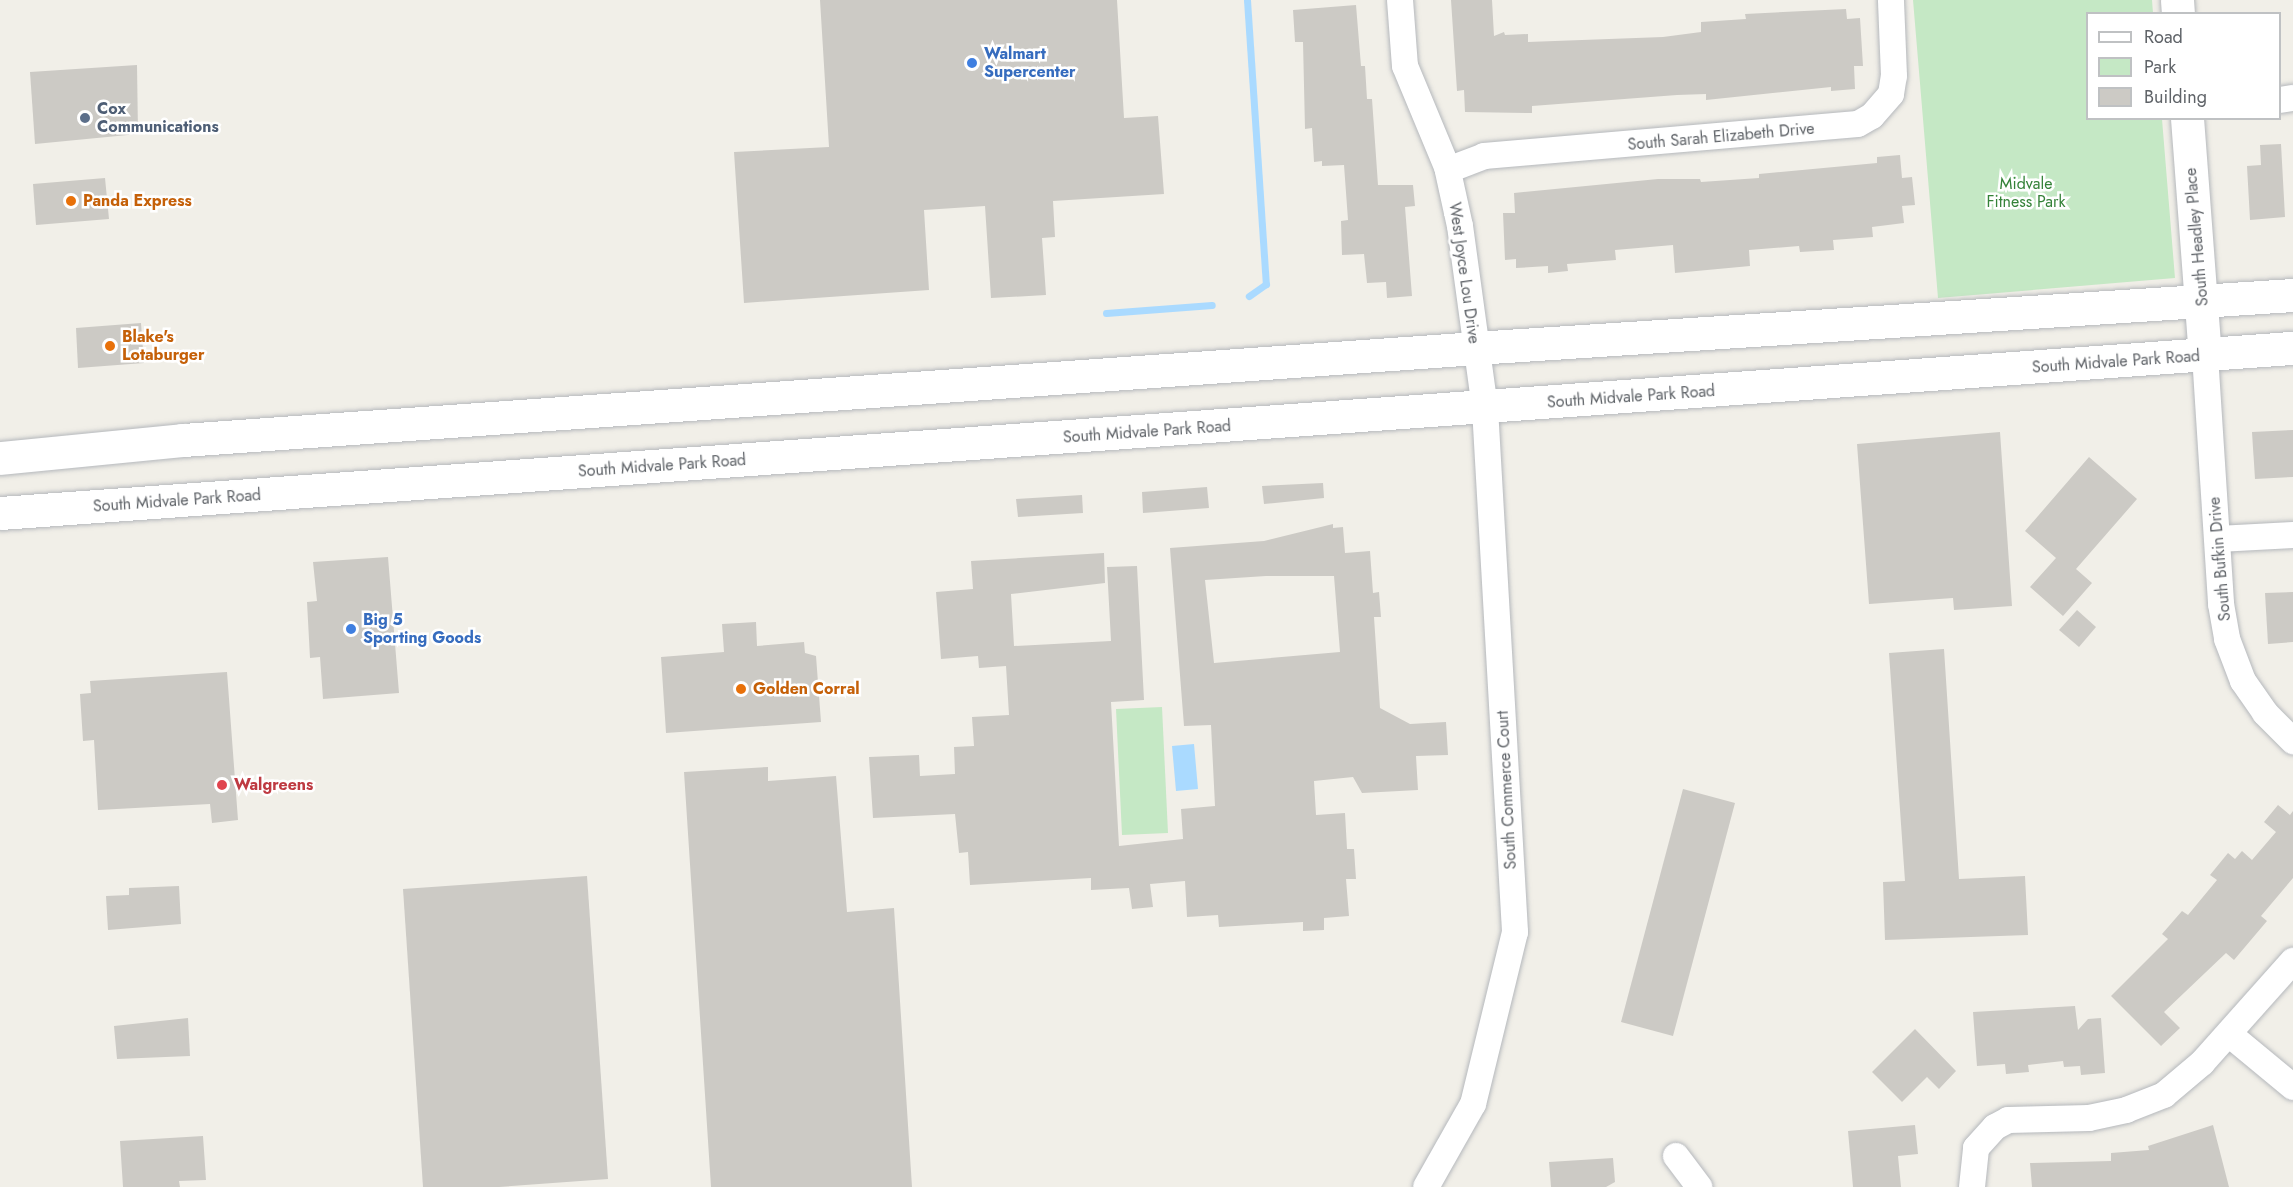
<!DOCTYPE html>
<style>
body{margin:0}
#map{position:relative;width:2293px;height:1187px;overflow:hidden;background:#f1efe8;font-family:Jost,sans-serif}
div>[style]{position:absolute}
[style*='--x']{left:calc(var(--x)*1px);top:calc(var(--y)*1px);width:calc(var(--w)*1px);rotate:calc(var(--a)*1deg)}
.green>*{inset:0;background:#c5e8c5}
.water>*{inset:0;background:#aadaff}
.stream>*{height:7px;margin:-3.5px;padding:0 3.5px;transform-origin:3.5px;border-radius:3.5px;background:#aadaff}
.building>*{inset:0;background:#cccac5}
.roads{filter:drop-shadow(0 0 2px #b5b8bc) drop-shadow(0 0 2px #b5b8bc)}
.minor>*{height:26px;margin:-13px;padding:0 13px;transform-origin:13px;border-radius:13px;background:#fff}
.tertiary>*{height:33px;margin:-16.5px;padding:0 16.5px;transform-origin:16.5px;border-radius:16.5px;background:#fff}
.secondary>*{height:33px;margin:-16.5px;padding:0 16.5px;transform-origin:16.5px;border-radius:16.5px;background:#fff}
.dots>*{width:16px;height:16px;translate:-50% -50%;box-sizing:border-box;border:3px solid #fff;border-radius:50%}
span{translate:-50% -50%;white-space:nowrap;text-align:center;line-height:1.15;-webkit-text-stroke:5px #fff;paint-order:stroke}
.shop-label{font-size:16px;color:#366cbe;font-weight:700}
.left{translate:0 -50%;text-align:left}
.service-label{font-size:16px;color:#4e5e75;font-weight:700}
.street-label{font-size:16px;color:#5f6368}
.park-label{font-size:16px;color:#348238}
.food-label{font-size:16px;color:#c56008;font-weight:700}
.health-label{font-size:16px;color:#be3a42;font-weight:700}
.legend{position:absolute;left:2086px;top:12px;width:195px;height:108px;box-sizing:border-box;background:#fff;border:2px solid #bfc1c3;margin:0;padding:8px 10px;list-style:none;font-size:18px;color:#5f6368}
.legend li{display:flex;align-items:center;gap:12px;height:30px}
.legend b{width:30px;border:2px solid #bfc1c3}
</style>
<div id="map">
<div class="green">
<i style="clip-path:polygon(1913px 0,2152px 0,2153px 13px,2088px 14px,2088px 118px,2162px 119px,2175px 278px,1938px 298px)"></i>
<i style="clip-path:polygon(1162px 707px,1168px 833px,1122px 835px,1116px 709px)"></i>
</div>
<div class="water">
<i style="clip-path:polygon(1194px 744px,1198px 789px,1176px 791px,1172px 746px)"></i>
</div>
<div class="stream">
<i style="--x:1247;--y:0;--w:285;--a:86.2"></i>
<i style="--x:1266;--y:284;--w:21;--a:145"></i>
<i style="--x:1106;--y:313;--w:106;--a:-4.3"></i>
</div>
<div class="building">
<i style="clip-path:polygon(820px 0,1117px 0,1124px 118px,1158px 116px,1164px 194px,1053px 201px,1055px 237px,1042px 238px,1046px 295px,991px 298px,985px 206px,924px 210px,929px 290px,744px 303px,734px 152px,829px 147px)"></i>
<i style="clip-path:polygon(1451px 0,1492px 0,1494px 36px,1504px 32px,1505px 35px,1528px 34px,1528px 42px,1663px 37px,1701px 32px,1701px 22px,1746px 19px,1745px 14px,1846px 9px,1847px 19px,1860px 18px,1863px 66px,1854px 66px,1855px 89px,1831px 91px,1831px 87px,1706px 100px,1706px 94px,1677px 95px,1532px 106px,1532px 113px,1465px 112px,1464px 90px,1457px 91px)"></i>
<i style="clip-path:polygon(1356px 5px,1361px 66px,1365px 66px,1367px 99px,1372px 99px,1378px 185px,1413px 185px,1415px 206px,1405px 207px,1412px 296px,1387px 298px,1386px 282px,1367px 283px,1364px 254px,1342px 255px,1341px 221px,1348px 220px,1344px 165px,1322px 166px,1322px 161px,1314px 162px,1312px 128px,1305px 129px,1303px 42px,1295px 42px,1293px 10px)"></i>
<i style="clip-path:polygon(137px 65px,138px 134px,35px 144px,30px 72px)"></i>
<i style="clip-path:polygon(2281px 144px,2285px 217px,2250px 220px,2247px 166px,2261px 165px,2260px 145px)"></i>
<i style="clip-path:polygon(1900px 155px,1902px 178px,1912px 177px,1915px 205px,1902px 206px,1904px 223px,1872px 227px,1873px 237px,1833px 240px,1834px 250px,1800px 252px,1799px 246px,1749px 250px,1750px 266px,1675px 273px,1673px 245px,1615px 250px,1616px 260px,1567px 264px,1568px 271px,1548px 273px,1548px 266px,1516px 268px,1516px 259px,1505px 260px,1503px 213px,1515px 213px,1514px 193px,1658px 179px,1700px 179px,1701px 182px,1759px 178px,1759px 174px,1877px 163px,1877px 157px)"></i>
<i style="clip-path:polygon(105px 178px,109px 219px,36px 225px,33px 184px)"></i>
<i style="clip-path:polygon(141px 323px,144px 363px,78px 368px,76px 328px)"></i>
<i style="clip-path:polygon(2293px 430px,2293px 477px,2255px 479px,2252px 432px)"></i>
<i style="clip-path:polygon(2000px 432px,2012px 606px,1954px 610px,1953px 598px,1869px 604px,1857px 444px)"></i>
<i style="clip-path:polygon(2089px 457px,2137px 499px,2076px 569px,2092px 583px,2063px 616px,2030px 587px,2056px 558px,2025px 531px)"></i>
<i style="clip-path:polygon(1323px 483px,1324px 498px,1264px 504px,1262px 486px)"></i>
<i style="clip-path:polygon(1207px 487px,1209px 508px,1143px 513px,1142px 492px)"></i>
<i style="clip-path:polygon(1082px 495px,1083px 513px,1018px 517px,1016px 499px)"></i>
<i style="clip-path:polygon(evenodd,1333px 524px,1333px 528px,1343px 527px,1345px 553px,1370px 551px,1373px 593px,1379px 592px,1381px 617px,1374px 617px,1380px 708px,1410px 724px,1446px 722px,1448px 755px,1416px 756px,1418px 790px,1362px 793px,1353px 777px,1314px 781px,1316px 815px,1345px 813px,1347px 849px,1354px 849px,1356px 879px,1346px 879px,1349px 916px,1324px 918px,1324px 930px,1303px 931px,1303px 922px,1219px 927px,1218px 915px,1187px 917px,1185px 881px,1150px 884px,1153px 907px,1132px 909px,1129px 888px,1091px 890px,1091px 878px,970px 885px,968px 852px,959px 853px,955px 814px,873px 818px,869px 757px,919px 755px,920px 776px,955px 774px,954px 747px,974px 746px,972px 717px,1009px 715px,1006px 666px,979px 668px,978px 656px,941px 659px,936px 592px,973px 589px,971px 561px,1104px 553px,1105px 583px,1011px 594px,1014px 646px,1111px 641px,1107px 567px,1137px 566px,1144px 700px,1111px 702px,1119px 846px,1183px 839px,1181px 809px,1215px 806px,1211px 725px,1184px 726px,1170px 548px,1264px 541px,1333px 524px,1266px 576px,1334px 576px,1340px 652px,1214px 663px,1205px 580px,1266px 576px)"></i>
<i style="clip-path:polygon(388px 557px,399px 693px,323px 699px,320px 657px,310px 658px,307px 602px,317px 601px,313px 562px)"></i>
<i style="clip-path:polygon(2293px 592px,2293px 642px,2268px 644px,2265px 593px)"></i>
<i style="clip-path:polygon(2077px 610px,2096px 627px,2079px 647px,2059px 630px)"></i>
<i style="clip-path:polygon(756px 622px,757px 646px,804px 642px,805px 653px,816px 656px,821px 722px,666px 733px,661px 657px,724px 652px,722px 624px)"></i>
<i style="clip-path:polygon(1944px 649px,1959px 879px,2025px 876px,2028px 935px,1885px 940px,1883px 882px,1905px 881px,1889px 653px)"></i>
<i style="clip-path:polygon(227px 672px,238px 820px,212px 823px,210px 804px,98px 810px,94px 740px,83px 741px,80px 694px,91px 693px,90px 681px)"></i>
<i style="clip-path:polygon(768px 767px,768px 781px,836px 776px,847px 912px,894px 908px,912px 1187px,711px 1187px,684px 772px)"></i>
<i style="clip-path:polygon(1683px 789px,1735px 803px,1673px 1036px,1621px 1022px)"></i>
<i style="clip-path:polygon(2278px 805px,2290px 815px,2293px 811px,2293px 878px,2261px 916px,2267px 921px,2234px 960px,2226px 953px,2164px 1012px,2180px 1028px,2161px 1046px,2111px 996px,2168px 939px,2162px 934px,2182px 911px,2188px 915px,2217px 880px,2210px 875px,2228px 853px,2235px 859px,2242px 851px,2252px 860px,2276px 832px,2264px 822px)"></i>
<i style="clip-path:polygon(587px 876px,608px 1179px,499px 1187px,423px 1187px,403px 889px)"></i>
<i style="clip-path:polygon(179px 886px,181px 924px,108px 930px,106px 896px,129px 895px,129px 888px)"></i>
<i style="clip-path:polygon(2075px 1006px,2078px 1030px,2088px 1019px,2101px 1018px,2105px 1073px,2081px 1075px,2080px 1066px,2064px 1067px,2063px 1061px,2028px 1065px,2029px 1072px,2006px 1074px,2005px 1064px,1977px 1066px,1973px 1012px)"></i>
<i style="clip-path:polygon(188px 1018px,190px 1056px,117px 1059px,114px 1026px)"></i>
<i style="clip-path:polygon(1915px 1029px,1956px 1071px,1939px 1089px,1927px 1077px,1902px 1102px,1872px 1072px)"></i>
<i style="clip-path:polygon(1915px 1125px,1918px 1154px,1898px 1156px,1901px 1187px,1853px 1187px,1848px 1131px)"></i>
<i style="clip-path:polygon(2213px 1125px,2229px 1187px,2032px 1187px,2030px 1163px,2111px 1161px,2111px 1153px,2149px 1150px,2148px 1146px)"></i>
<i style="clip-path:polygon(203px 1136px,206px 1180px,179px 1181px,180px 1187px,123px 1187px,120px 1141px)"></i>
<i style="clip-path:polygon(1613px 1158px,1615px 1182px,1606px 1187px,1551px 1187px,1549px 1162px)"></i>
</div>
<div class="roads">
<div class="minor">
<i style="--x:1400;--y:0;--w:66;--a:85.7"></i>
<i style="--x:1405;--y:66;--w:109;--a:67.4"></i>
<i style="--x:1447;--y:167;--w:60;--a:77.6"></i>
<i style="--x:1460;--y:226;--w:184;--a:82.2"></i>
<i style="--x:1485;--y:408;--w:525;--a:86.72"></i>
<i style="--x:1515;--y:932;--w:177;--a:103.7"></i>
<i style="--x:1473;--y:1104;--w:95;--a:119.5"></i>
<i style="--x:2280;--y:100;--w:13;--a:-9"></i>
<i style="--x:1448;--y:170;--w:39;--a:-21"></i>
<i style="--x:1484;--y:156;--w:375;--a:-4.9"></i>
<i style="--x:1858;--y:124;--w:16;--a:-30"></i>
<i style="--x:1872;--y:116;--w:29;--a:-49"></i>
<i style="--x:1891;--y:94;--w:18;--a:-81"></i>
<i style="--x:1894;--y:76;--w:76;--a:-92.3"></i>
<i style="--x:2205;--y:355;--w:250;--a:86.3"></i>
<i style="--x:2221;--y:604;--w:36;--a:80"></i>
<i style="--x:2227;--y:639;--w:45;--a:69.1"></i>
<i style="--x:2243;--y:681;--w:39;--a:55"></i>
<i style="--x:2265;--y:713;--w:40;--a:45"></i>
<i style="--x:2218;--y:539;--w:75;--a:-3.1"></i>
<i style="--x:2229;--y:1034;--w:83;--a:39.6"></i>
<i style="--x:1676;--y:1156;--w:39;--a:53"></i>
<i style="--x:1972;--y:1187;--w:39;--a:-84"></i>
<i style="--x:1976;--y:1148;--w:28;--a:-48"></i>
<i style="--x:1995;--y:1127;--w:15;--a:-28"></i>
<i style="--x:2008;--y:1120;--w:81;--a:-1.4"></i>
<i style="--x:2089;--y:1118;--w:38;--a:-12"></i>
<i style="--x:2126;--y:1110;--w:41;--a:-21.5"></i>
<i style="--x:2164;--y:1095;--w:50;--a:-40.1"></i>
<i style="--x:2202;--y:1063;--w:137;--a:-48.3"></i>
</div>
<div class="tertiary">
<i style="--x:2177;--y:0;--w:14;--a:86"></i>
<i style="--x:2187;--y:118;--w:238;--a:85.7"></i>
</div>
<div class="secondary">
<i style="--x:0;--y:458;--w:184;--a:-5.6"></i>
<i style="--x:183;--y:440;--w:1295;--a:-4.07"></i>
<i style="--x:1475;--y:348;--w:820;--a:-3.71"></i>
<i style="--x:0;--y:513;--w:2299;--a:-4.12"></i>
</div>
</div>
<div class="dots">
<i style="left:972px;top:63px;background:#3f7fe0"></i>
<i style="left:85px;top:118px;background:#5c6f8a"></i>
<i style="left:71px;top:201px;background:#e8710a"></i>
<i style="left:110px;top:346px;background:#e8710a"></i>
<i style="left:351px;top:629px;background:#3f7fe0"></i>
<i style="left:741px;top:689px;background:#e8710a"></i>
<i style="left:222px;top:785px;background:#e0444e"></i>
</div>
<div class="shop-label">
<span class="left" style="left:984px;top:63px">Walmart<br>Supercenter</span>
<span class="left" style="left:363px;top:629px">Big 5<br>Sporting Goods</span>
</div>
<div class="service-label">
<span class="left" style="left:97px;top:118px">Cox<br>Communications</span>
</div>
<div class="street-label">
<span style="left:1721px;top:137px;rotate:-5deg">South Sarah Elizabeth Drive</span>
<span style="left:2197px;top:237px;rotate:-95deg">South Headley Place</span>
<span style="left:1464px;top:273px;rotate:82deg">West Joyce Lou Drive</span>
<span style="left:2116px;top:362px;rotate:-4deg">South Midvale Park Road</span>
<span style="left:1631px;top:397px;rotate:-4deg">South Midvale Park Road</span>
<span style="left:1147px;top:432px;rotate:-4deg">South Midvale Park Road</span>
<span style="left:662px;top:466px;rotate:-4deg">South Midvale Park Road</span>
<span style="left:177px;top:501px;rotate:-4deg">South Midvale Park Road</span>
<span style="left:2220px;top:559px;rotate:-95deg">South Bufkin Drive</span>
<span style="left:1507px;top:790px;rotate:-93deg">South Commerce Court</span>
</div>
<div class="park-label">
<span style="left:2026px;top:193px">Midvale<br>Fitness Park</span>
</div>
<div class="food-label">
<span class="left" style="left:83px;top:201px">Panda Express</span>
<span class="left" style="left:122px;top:346px">Blake's<br>Lotaburger</span>
<span class="left" style="left:753px;top:689px">Golden Corral</span>
</div>
<div class="health-label">
<span class="left" style="left:234px;top:785px">Walgreens</span>
</div>
<ul class="legend">
<li><b style="height:8px;background:#fff"></b>Road</li>
<li><b style="height:16px;background:#c5e8c5"></b>Park</li>
<li><b style="height:16px;background:#cccac5"></b>Building</li>
</ul>
</div>
